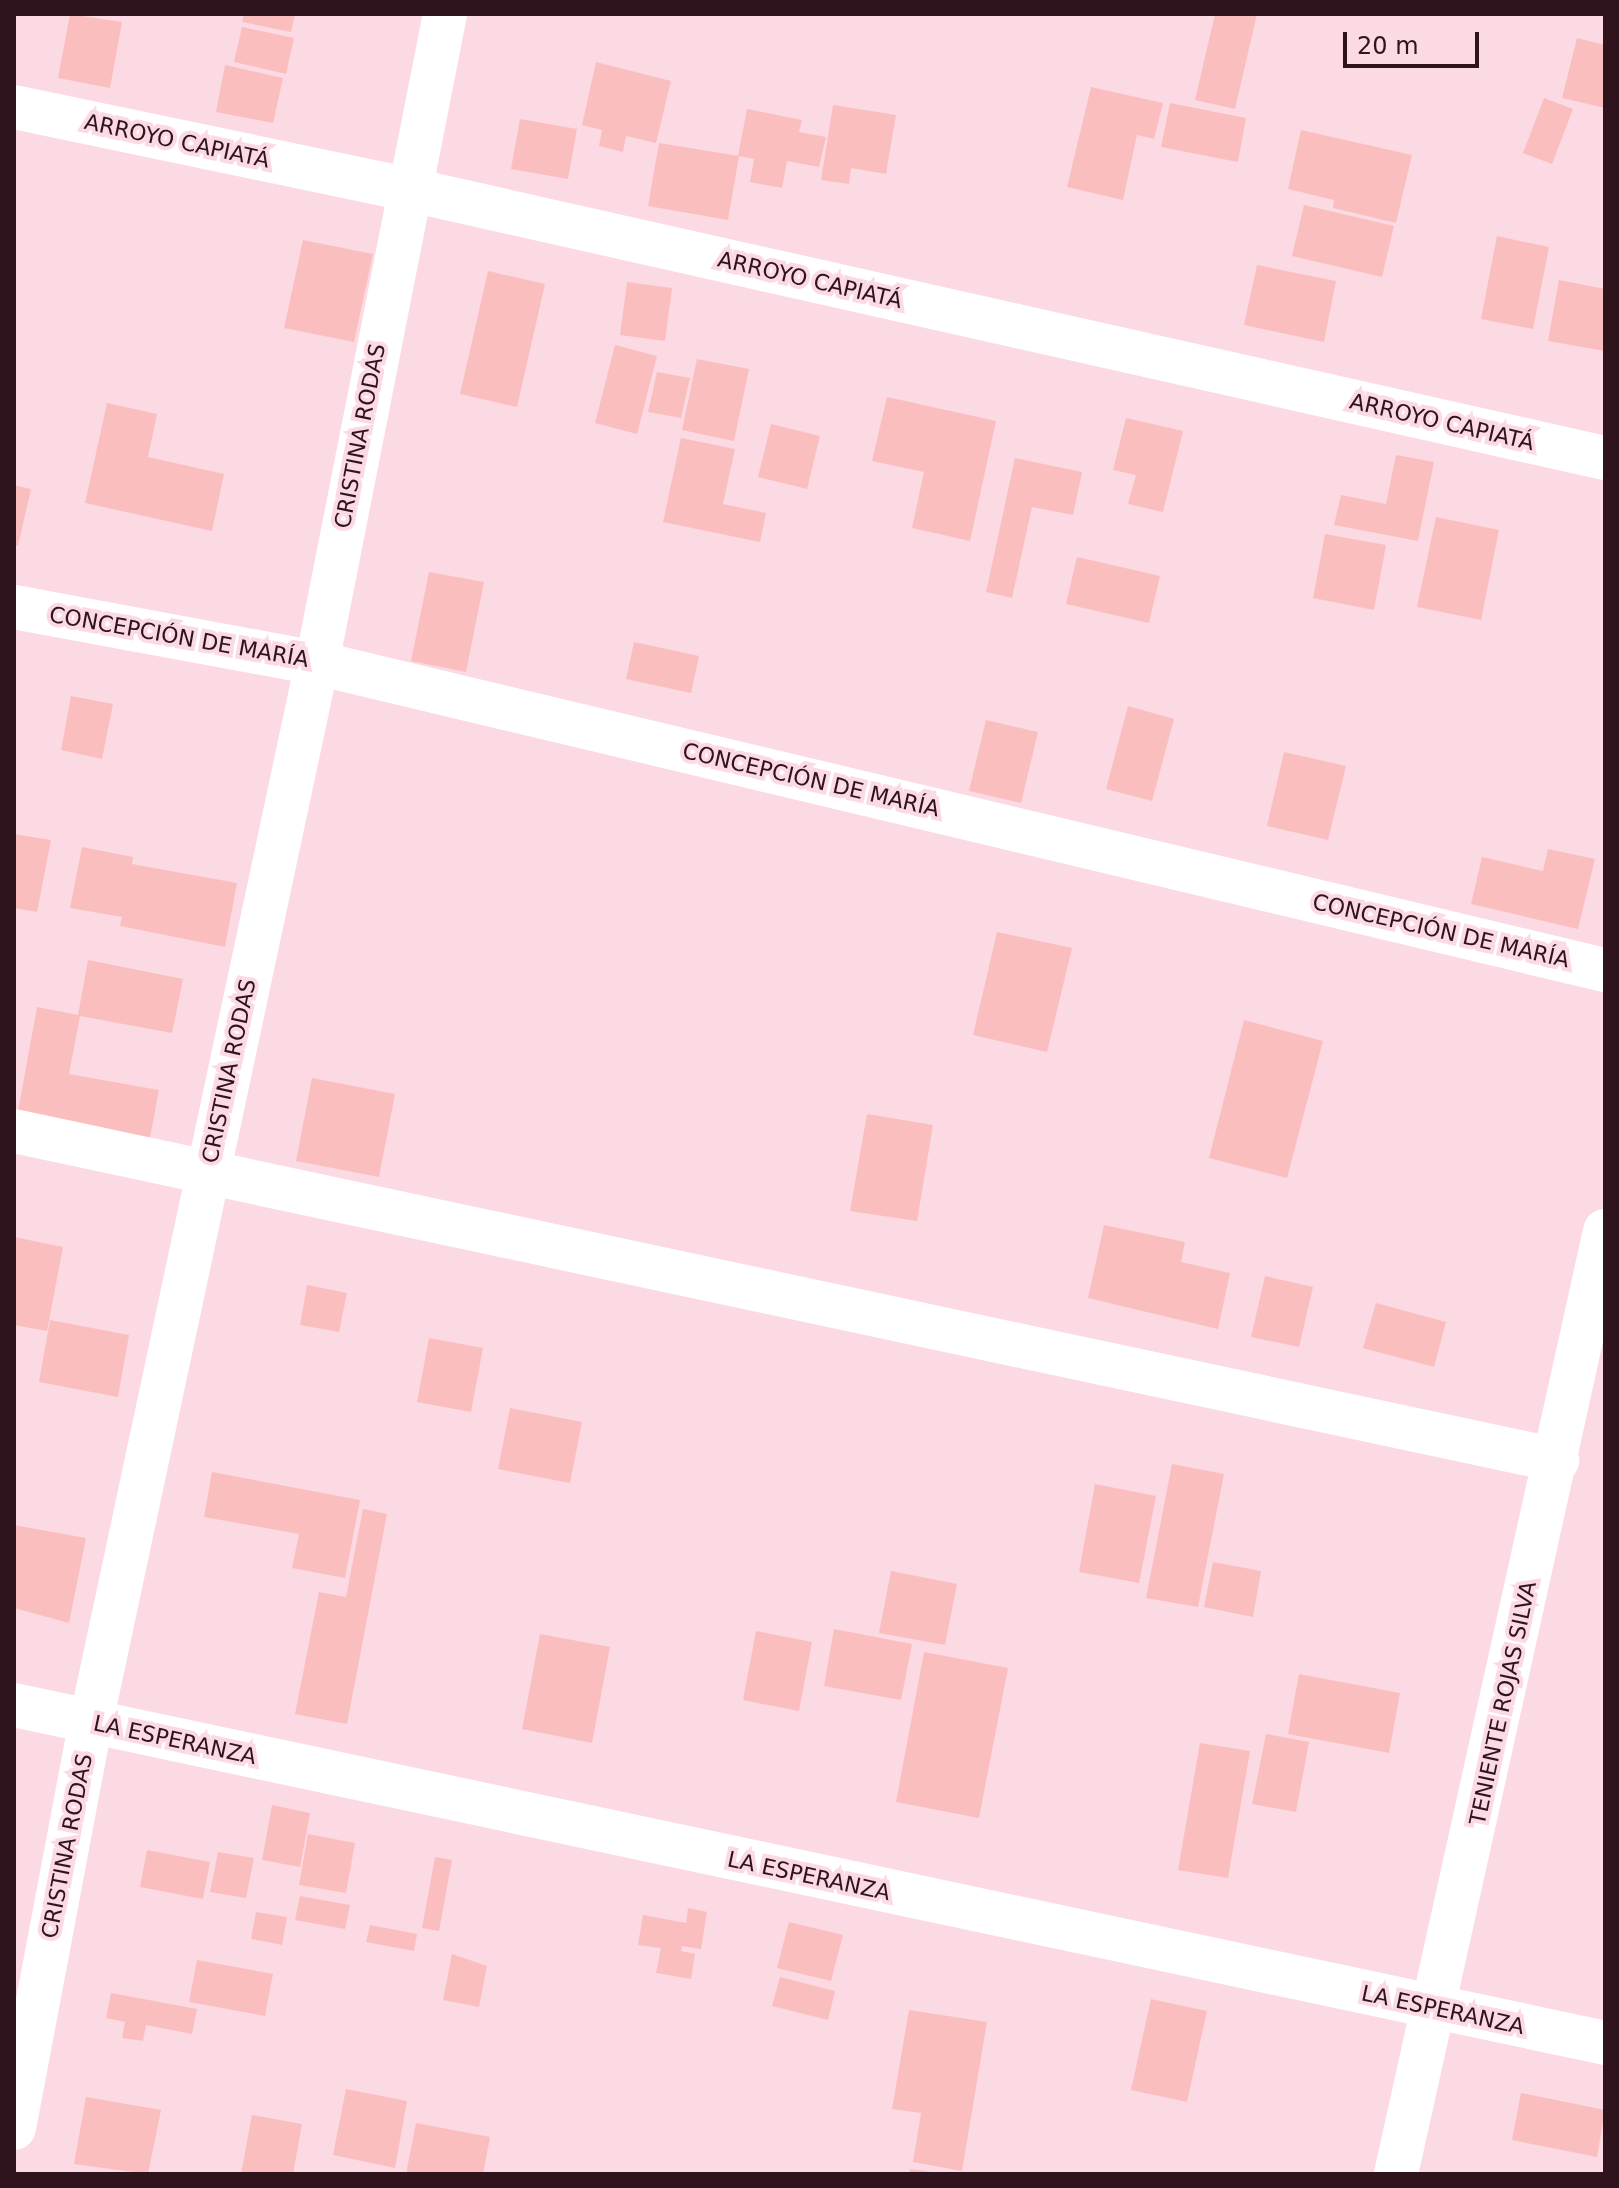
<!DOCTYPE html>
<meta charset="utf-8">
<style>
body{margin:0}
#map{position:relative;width:1619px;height:2188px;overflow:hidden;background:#fbdae4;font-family:"DejaVu Sans",sans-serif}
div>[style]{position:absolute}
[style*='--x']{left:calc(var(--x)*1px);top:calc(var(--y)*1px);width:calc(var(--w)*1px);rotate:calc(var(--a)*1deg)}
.building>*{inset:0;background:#fbbebe}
.street>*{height:44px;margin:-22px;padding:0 22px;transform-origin:22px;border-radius:22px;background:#fff}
.secondary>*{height:44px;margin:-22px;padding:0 22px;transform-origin:22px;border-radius:22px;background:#fff}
span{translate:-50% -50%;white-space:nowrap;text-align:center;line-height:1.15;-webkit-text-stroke:8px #fbdae4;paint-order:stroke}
.street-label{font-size:22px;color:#2f131d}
.frame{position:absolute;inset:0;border:16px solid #2f131d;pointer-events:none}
.scale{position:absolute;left:1343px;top:32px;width:136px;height:36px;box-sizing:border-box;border:4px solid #2f131d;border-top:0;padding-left:10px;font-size:24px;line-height:28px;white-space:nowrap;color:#2f131d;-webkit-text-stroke:6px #fbdae4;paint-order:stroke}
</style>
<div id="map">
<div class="building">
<i style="clip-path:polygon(70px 14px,122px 22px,110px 88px,58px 78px)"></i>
<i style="clip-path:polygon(244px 14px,295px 14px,291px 32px,242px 22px)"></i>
<i style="clip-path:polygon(1215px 14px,1257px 14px,1235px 109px,1195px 100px)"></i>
<i style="clip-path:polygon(242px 27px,294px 38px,286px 74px,234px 62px)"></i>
<i style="clip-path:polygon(1577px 38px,1605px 45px,1605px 108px,1562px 98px)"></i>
<i style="clip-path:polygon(596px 62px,671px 81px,656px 143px,626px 136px,623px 152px,599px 146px,602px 130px,582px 125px)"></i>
<i style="clip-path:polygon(225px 65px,283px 78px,273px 123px,216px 112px)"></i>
<i style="clip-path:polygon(1091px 87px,1163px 103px,1154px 139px,1137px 135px,1123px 200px,1067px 187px)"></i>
<i style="clip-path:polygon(1544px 98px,1573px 109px,1552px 164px,1523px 153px)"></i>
<i style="clip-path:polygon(1170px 103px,1246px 118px,1238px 162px,1161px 147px)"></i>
<i style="clip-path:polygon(833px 105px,896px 115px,886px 174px,851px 168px,849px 184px,821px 180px)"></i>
<i style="clip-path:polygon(747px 109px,802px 120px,799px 132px,826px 137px,819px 167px,787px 161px,782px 188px,750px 182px,754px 159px,738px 156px)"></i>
<i style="clip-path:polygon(520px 119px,577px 129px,568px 179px,511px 169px)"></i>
<i style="clip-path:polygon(1301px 130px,1412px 155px,1396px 223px,1333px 208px,1334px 200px,1288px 189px)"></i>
<i style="clip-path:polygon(659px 143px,739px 156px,728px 220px,648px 206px)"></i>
<i style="clip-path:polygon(1304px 205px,1394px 226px,1382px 277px,1292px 256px)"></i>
<i style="clip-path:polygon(1497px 236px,1549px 247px,1533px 329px,1481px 319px)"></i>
<i style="clip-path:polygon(303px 240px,373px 254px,354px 342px,284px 328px)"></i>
<i style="clip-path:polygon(1257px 265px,1336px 281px,1324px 342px,1244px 325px)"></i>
<i style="clip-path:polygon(488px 271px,545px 284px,517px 407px,460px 394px)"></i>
<i style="clip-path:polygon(1559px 280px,1605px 289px,1605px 351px,1548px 341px)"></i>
<i style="clip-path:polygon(627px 282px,672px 288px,665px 341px,620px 335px)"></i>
<i style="clip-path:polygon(615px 345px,657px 356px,637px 434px,595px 423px)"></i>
<i style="clip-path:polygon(697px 359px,749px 369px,734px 441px,682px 430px)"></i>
<i style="clip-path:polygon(657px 372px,690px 378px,681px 418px,648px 412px)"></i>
<i style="clip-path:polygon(887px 397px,996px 421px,970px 541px,912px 528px,924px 472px,872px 461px)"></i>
<i style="clip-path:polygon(107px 403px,157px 414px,148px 457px,224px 474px,212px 531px,85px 503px)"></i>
<i style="clip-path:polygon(1126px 418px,1183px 431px,1163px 512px,1128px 504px,1136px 475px,1113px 470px)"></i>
<i style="clip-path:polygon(771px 424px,820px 436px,807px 489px,758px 477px)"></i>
<i style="clip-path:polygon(681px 438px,735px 449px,723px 504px,766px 513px,760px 542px,663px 522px)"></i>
<i style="clip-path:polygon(1396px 455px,1434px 462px,1418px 541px,1334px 525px,1341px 495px,1386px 504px)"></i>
<i style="clip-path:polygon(1015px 458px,1082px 472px,1073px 515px,1032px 507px,1012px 598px,986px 592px)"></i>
<i style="clip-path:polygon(14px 485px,31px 489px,18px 546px,14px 545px)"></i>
<i style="clip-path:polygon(1436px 517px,1499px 530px,1481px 620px,1417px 607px)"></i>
<i style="clip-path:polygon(1325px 534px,1386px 545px,1374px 610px,1313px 598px)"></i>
<i style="clip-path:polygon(1077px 557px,1160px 576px,1149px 623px,1066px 604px)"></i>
<i style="clip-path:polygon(429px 572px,484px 582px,466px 672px,411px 661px)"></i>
<i style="clip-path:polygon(634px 642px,699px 656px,691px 693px,626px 679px)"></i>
<i style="clip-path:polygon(71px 696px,113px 704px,102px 759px,61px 750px)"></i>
<i style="clip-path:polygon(1128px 706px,1174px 719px,1152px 801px,1106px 789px)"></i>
<i style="clip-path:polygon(986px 720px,1038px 732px,1021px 803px,969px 791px)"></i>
<i style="clip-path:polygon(1284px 752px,1346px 766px,1328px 840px,1267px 826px)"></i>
<i style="clip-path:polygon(14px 834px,51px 840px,37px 912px,14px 908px)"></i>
<i style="clip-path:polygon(82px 847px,133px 857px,132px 864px,237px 883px,225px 947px,120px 926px,122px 917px,70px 908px)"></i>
<i style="clip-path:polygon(1548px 849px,1595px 859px,1578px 929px,1471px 904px,1482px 857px,1543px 871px)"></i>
<i style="clip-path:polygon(997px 932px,1072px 948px,1047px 1052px,973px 1035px)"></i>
<i style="clip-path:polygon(88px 960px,183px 979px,172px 1033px,80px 1016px,69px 1074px,159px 1090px,150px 1138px,17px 1117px,37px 1007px,78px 1015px)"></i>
<i style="clip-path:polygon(1244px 1020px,1323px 1041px,1287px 1178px,1209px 1158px)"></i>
<i style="clip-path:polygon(312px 1078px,395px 1094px,379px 1177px,296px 1161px)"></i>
<i style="clip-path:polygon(867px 1114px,933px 1125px,917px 1221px,850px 1211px)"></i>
<i style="clip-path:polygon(1104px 1225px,1185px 1242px,1181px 1262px,1230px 1273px,1218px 1329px,1088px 1298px)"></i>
<i style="clip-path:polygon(14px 1237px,63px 1247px,47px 1331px,14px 1325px)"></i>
<i style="clip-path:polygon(1265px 1276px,1313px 1287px,1299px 1347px,1251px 1337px)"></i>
<i style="clip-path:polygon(307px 1285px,347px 1293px,339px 1332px,300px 1325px)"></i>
<i style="clip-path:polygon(1376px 1303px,1446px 1322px,1434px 1367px,1363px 1348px)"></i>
<i style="clip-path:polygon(50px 1320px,129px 1335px,118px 1397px,39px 1382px)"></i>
<i style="clip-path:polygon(429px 1338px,483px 1348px,471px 1412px,417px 1402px)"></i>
<i style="clip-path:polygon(510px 1408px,582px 1422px,570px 1483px,498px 1469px)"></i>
<i style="clip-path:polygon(1172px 1464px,1224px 1474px,1198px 1607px,1146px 1598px)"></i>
<i style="clip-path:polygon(212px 1472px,360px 1500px,345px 1578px,292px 1568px,299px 1534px,204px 1517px)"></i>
<i style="clip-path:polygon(1095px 1484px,1156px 1496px,1139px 1583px,1079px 1572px)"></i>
<i style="clip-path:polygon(363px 1509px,387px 1514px,347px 1724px,295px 1714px,319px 1592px,346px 1597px)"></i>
<i style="clip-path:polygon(14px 1525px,86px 1538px,69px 1623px,14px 1608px)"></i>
<i style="clip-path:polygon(1213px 1562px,1261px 1571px,1253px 1617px,1204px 1607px)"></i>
<i style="clip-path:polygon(891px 1571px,957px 1584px,945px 1645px,879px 1633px)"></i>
<i style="clip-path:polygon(834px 1629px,912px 1644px,901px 1700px,824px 1686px)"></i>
<i style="clip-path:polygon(756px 1631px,812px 1642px,799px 1711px,743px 1700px)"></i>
<i style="clip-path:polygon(540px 1634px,610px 1647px,592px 1743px,522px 1729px)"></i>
<i style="clip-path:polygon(924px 1652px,1008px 1668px,979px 1818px,896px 1802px)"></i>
<i style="clip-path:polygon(1299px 1674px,1400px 1693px,1389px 1753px,1288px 1734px)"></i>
<i style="clip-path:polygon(1266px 1734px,1309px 1742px,1296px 1812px,1252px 1804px)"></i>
<i style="clip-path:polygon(1200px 1743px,1250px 1751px,1228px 1878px,1178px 1870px)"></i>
<i style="clip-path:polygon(272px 1805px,310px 1813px,300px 1867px,262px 1860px)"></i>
<i style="clip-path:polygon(308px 1834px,355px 1843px,346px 1893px,299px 1885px)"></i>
<i style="clip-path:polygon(147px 1850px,210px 1862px,203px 1899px,140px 1887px)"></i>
<i style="clip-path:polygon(218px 1852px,254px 1858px,246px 1898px,210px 1892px)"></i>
<i style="clip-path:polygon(435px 1857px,452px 1860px,439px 1931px,422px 1928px)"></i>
<i style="clip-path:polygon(300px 1896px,350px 1905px,345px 1929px,295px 1920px)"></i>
<i style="clip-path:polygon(688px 1908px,707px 1912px,701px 1949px,682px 1946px,681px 1951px,695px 1954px,691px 1979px,656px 1973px,661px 1948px,638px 1945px,643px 1915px,686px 1923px)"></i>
<i style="clip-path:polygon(256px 1912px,287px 1917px,282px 1945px,251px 1939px)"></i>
<i style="clip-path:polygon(789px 1922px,843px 1935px,831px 1981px,777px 1968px)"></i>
<i style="clip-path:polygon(370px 1925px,417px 1934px,414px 1951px,366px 1942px)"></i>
<i style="clip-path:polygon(452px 1954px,487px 1966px,479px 2007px,443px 2000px)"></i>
<i style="clip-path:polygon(197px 1960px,273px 1974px,265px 2016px,189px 2002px)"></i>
<i style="clip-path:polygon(780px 1977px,835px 1991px,828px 2020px,772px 2006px)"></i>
<i style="clip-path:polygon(111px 1993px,197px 2009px,192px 2034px,146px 2025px,143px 2041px,122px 2038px,125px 2022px,106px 2018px)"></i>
<i style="clip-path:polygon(1151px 1999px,1207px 2011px,1187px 2102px,1131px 2090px)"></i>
<i style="clip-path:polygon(909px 2010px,987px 2022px,962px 2171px,913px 2162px,921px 2113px,892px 2109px)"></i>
<i style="clip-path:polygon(346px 2089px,407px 2101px,395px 2168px,333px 2155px)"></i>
<i style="clip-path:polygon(1521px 2093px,1605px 2110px,1597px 2157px,1512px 2140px)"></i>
<i style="clip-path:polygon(86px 2097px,161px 2110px,148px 2174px,74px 2164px)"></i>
<i style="clip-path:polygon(252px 2115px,302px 2124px,293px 2174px,241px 2174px)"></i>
<i style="clip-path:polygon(416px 2123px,490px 2137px,483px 2174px,406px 2174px)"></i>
<i style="clip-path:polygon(910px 2169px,932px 2172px,932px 2174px,909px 2174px)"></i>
</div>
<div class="street">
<i style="--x:14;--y:607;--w:308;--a:10.5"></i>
<i style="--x:317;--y:663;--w:1324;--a:13.41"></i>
<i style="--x:14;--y:1131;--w:1578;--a:12.04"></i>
<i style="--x:14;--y:2128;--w:413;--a:-79.3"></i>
<i style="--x:91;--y:1722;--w:1083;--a:-77.95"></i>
<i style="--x:317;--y:663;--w:662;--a:-78.84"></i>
<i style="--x:1396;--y:2174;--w:966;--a:-77.5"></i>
</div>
<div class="secondary">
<i style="--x:14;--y:107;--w:401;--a:11.8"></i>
<i style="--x:407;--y:189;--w:1228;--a:12.66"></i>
<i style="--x:14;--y:1705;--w:1627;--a:11.99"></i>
</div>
<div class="street-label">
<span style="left:177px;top:141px;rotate:12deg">ARROYO CAPIATÁ</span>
<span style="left:810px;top:280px;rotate:13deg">ARROYO CAPIATÁ</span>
<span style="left:1442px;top:422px;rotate:13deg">ARROYO CAPIATÁ</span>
<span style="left:360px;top:436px;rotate:-79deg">CRISTINA RODAS</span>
<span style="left:179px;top:637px;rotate:10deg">CONCEPCIÓN DE MARÍA</span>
<span style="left:811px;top:780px;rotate:13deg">CONCEPCIÓN DE MARÍA</span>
<span style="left:1441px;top:931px;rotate:13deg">CONCEPCIÓN DE MARÍA</span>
<span style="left:229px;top:1071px;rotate:-78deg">CRISTINA RODAS</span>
<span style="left:1503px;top:1703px;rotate:-78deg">TENIENTE ROJAS SILVA</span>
<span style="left:175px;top:1740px;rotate:12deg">LA ESPERANZA</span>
<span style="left:67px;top:1846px;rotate:-79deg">CRISTINA RODAS</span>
<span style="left:809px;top:1876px;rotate:12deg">LA ESPERANZA</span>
<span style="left:1443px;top:2010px;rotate:12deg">LA ESPERANZA</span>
</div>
<div class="frame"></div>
<div class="scale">20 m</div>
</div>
